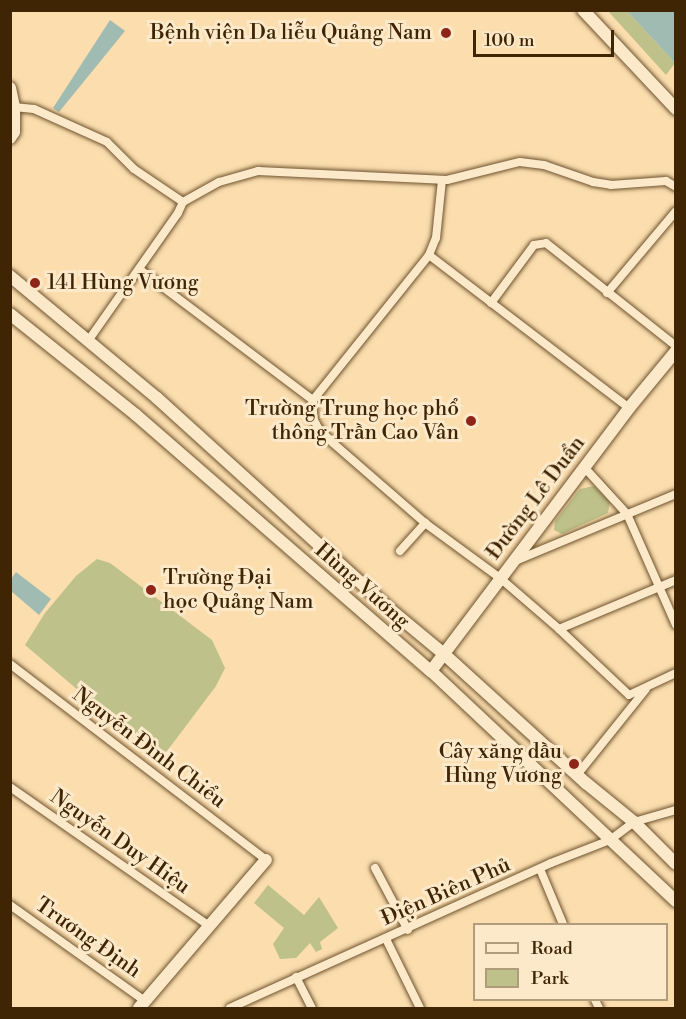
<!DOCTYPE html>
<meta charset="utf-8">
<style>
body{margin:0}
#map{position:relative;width:686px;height:1019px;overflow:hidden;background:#fbddae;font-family:"Libre Bodoni",serif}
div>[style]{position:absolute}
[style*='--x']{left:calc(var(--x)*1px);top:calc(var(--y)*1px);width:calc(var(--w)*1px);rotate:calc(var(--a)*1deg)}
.green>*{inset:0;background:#bec18a}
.water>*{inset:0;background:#a0bbb1}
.roads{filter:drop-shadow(0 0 2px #6e532e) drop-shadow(0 0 2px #6e532e)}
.street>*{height:8px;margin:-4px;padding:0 4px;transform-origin:4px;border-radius:4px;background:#fce9ca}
.secondary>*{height:12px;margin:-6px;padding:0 6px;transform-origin:6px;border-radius:6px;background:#fce9ca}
.dots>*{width:16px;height:16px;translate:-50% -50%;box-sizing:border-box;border:3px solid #fce9ca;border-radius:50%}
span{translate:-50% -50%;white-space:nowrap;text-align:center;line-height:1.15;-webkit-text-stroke:6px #fce9ca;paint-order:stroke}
.poi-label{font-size:21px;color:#3f2503}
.right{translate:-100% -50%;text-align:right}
.left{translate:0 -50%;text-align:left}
.street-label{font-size:21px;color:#3f2503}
.frame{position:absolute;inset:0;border:12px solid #3f2503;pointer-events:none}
.legend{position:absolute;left:473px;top:923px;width:195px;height:78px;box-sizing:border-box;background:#fce9ca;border:2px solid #b09b7a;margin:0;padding:8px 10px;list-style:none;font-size:18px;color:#3f2503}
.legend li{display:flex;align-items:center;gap:12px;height:30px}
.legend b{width:30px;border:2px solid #b09b7a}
.scale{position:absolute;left:473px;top:30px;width:141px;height:27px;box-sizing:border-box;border:3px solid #3f2503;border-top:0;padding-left:8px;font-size:18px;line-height:21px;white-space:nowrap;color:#3f2503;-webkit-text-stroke:4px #fce9ca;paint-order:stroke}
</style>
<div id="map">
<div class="green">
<i style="clip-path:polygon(608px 11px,627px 11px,675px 63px,666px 75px)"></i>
<i style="clip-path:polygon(594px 486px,610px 502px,608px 513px,562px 534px,554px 530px,555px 521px,580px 489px)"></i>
<i style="clip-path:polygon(97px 559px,110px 563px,212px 640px,225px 668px,216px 686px,164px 755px,85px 696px,25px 645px,45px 613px,76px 576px)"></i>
<i style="clip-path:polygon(268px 885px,304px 915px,319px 897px,338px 928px,320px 942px,322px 949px,316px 952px,310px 943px,296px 958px,280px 959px,273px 944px,284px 928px,254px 903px)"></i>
</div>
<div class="water">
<i style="clip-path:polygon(627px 11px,675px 11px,675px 64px,675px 63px)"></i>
<i style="clip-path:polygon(110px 20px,125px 31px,59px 112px,53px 108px)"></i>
<i style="clip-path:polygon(16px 572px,51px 599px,39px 615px,11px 591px,11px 579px)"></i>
</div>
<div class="roads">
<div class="street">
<i style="--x:14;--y:107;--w:20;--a:6"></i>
<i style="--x:34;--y:109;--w:80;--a:24.3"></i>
<i style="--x:107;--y:142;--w:38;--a:45"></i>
<i style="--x:134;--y:169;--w:59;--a:34"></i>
<i style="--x:183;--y:202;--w:41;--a:-29.1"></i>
<i style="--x:219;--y:182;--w:41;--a:-15.8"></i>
<i style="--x:258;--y:171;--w:189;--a:2.7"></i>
<i style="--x:447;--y:180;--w:75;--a:-13.9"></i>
<i style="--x:520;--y:162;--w:24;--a:7"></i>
<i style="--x:544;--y:165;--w:52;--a:19.1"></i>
<i style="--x:593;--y:182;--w:18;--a:9"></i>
<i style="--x:611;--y:185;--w:55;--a:-4.2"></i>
<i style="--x:666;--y:181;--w:12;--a:31"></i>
<i style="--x:429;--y:255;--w:252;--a:37.4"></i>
<i style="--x:139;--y:269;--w:218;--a:37"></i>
<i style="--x:607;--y:293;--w:107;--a:-49.9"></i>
<i style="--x:491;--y:303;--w:72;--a:-53.4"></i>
<i style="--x:534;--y:245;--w:12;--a:-9"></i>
<i style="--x:546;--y:243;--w:166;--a:38.4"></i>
<i style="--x:88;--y:341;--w:156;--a:-54.9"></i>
<i style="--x:178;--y:213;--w:12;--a:-66"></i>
<i style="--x:313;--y:400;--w:18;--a:90"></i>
<i style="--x:313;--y:418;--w:11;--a:63"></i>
<i style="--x:318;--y:428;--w:21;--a:45"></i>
<i style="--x:333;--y:443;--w:122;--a:41"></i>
<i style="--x:425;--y:523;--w:93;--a:36.3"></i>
<i style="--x:500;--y:578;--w:78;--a:40.8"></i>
<i style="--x:559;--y:629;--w:127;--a:-22.7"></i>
<i style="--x:313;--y:400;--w:186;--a:-51.3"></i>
<i style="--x:429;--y:255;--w:18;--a:-68"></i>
<i style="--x:436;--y:238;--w:58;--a:-84.1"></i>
<i style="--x:584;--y:467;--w:64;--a:47.5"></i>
<i style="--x:627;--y:514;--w:121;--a:66.2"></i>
<i style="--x:400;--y:551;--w:38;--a:-48"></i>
<i style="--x:515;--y:561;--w:174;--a:-22.6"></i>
<i style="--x:559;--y:629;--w:96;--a:43.3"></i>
<i style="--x:629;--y:695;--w:52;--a:-25.1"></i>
<i style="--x:10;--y:664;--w:322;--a:37.4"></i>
<i style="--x:577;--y:775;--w:110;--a:-51.3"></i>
<i style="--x:10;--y:787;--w:243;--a:34.9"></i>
<i style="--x:375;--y:868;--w:70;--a:62"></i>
<i style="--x:540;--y:869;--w:60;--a:67.3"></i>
<i style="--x:10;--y:905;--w:166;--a:35.4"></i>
<i style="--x:386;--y:939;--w:77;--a:63.8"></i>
<i style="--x:296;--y:977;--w:35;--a:63"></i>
<i style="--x:595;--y:1000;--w:9;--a:63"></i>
<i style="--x:230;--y:1008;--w:352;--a:-24.3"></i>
<i style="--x:551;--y:863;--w:63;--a:-21.3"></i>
<i style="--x:610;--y:840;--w:30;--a:-37"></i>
<i style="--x:634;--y:822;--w:44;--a:-15.9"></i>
</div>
<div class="secondary">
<i style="--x:583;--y:10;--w:136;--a:46.8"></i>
<i style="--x:10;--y:88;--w:19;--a:78"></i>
<i style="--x:14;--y:107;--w:25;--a:90"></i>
<i style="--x:14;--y:132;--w:7;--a:124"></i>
<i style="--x:10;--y:276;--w:191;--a:39.7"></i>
<i style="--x:157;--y:398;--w:317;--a:42.2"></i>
<i style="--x:392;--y:611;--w:67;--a:39.6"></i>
<i style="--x:444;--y:654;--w:192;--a:42.3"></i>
<i style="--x:586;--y:783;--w:62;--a:39.1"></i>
<i style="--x:634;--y:822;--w:59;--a:45"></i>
<i style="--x:10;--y:314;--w:161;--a:38.7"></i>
<i style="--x:136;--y:415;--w:391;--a:41"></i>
<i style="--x:431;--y:671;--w:336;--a:43.2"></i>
<i style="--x:431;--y:671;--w:329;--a:-53"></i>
<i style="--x:629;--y:408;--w:74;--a:-50.5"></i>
<i style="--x:139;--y:1008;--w:195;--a:-49.4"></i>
</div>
</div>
<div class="dots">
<i style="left:446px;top:33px;background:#8f2418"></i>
<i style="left:35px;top:283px;background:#8f2418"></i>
<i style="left:471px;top:421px;background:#8f2418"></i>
<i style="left:151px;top:590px;background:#8f2418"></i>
<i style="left:574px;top:764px;background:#8f2418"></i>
</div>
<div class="poi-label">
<span class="right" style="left:432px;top:33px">Bệnh viện Da liễu Quảng Nam</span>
<span class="left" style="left:47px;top:283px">141 Hùng Vương</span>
<span class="right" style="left:459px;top:421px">Trường Trung học phổ<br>thông Trần Cao Vân</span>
<span class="left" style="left:163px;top:590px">Trường Đại<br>học Quảng Nam</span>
<span class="right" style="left:562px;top:764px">Cây xăng dầu<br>Hùng Vương</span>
</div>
<div class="street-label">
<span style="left:536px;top:498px;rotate:-53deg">Đường Lê Duẩn</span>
<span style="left:362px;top:586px;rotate:41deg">Hùng Vương</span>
<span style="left:149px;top:748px;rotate:37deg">Nguyễn Đình Chiểu</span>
<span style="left:120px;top:842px;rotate:35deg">Nguyễn Duy Hiệu</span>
<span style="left:446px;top:892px;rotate:-24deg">Điện Biên Phủ</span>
<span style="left:88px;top:938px;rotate:35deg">Trương Định</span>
</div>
<div class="frame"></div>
<ul class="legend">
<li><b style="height:8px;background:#fce9ca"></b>Road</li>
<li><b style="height:16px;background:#bec18a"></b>Park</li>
</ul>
<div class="scale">100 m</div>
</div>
